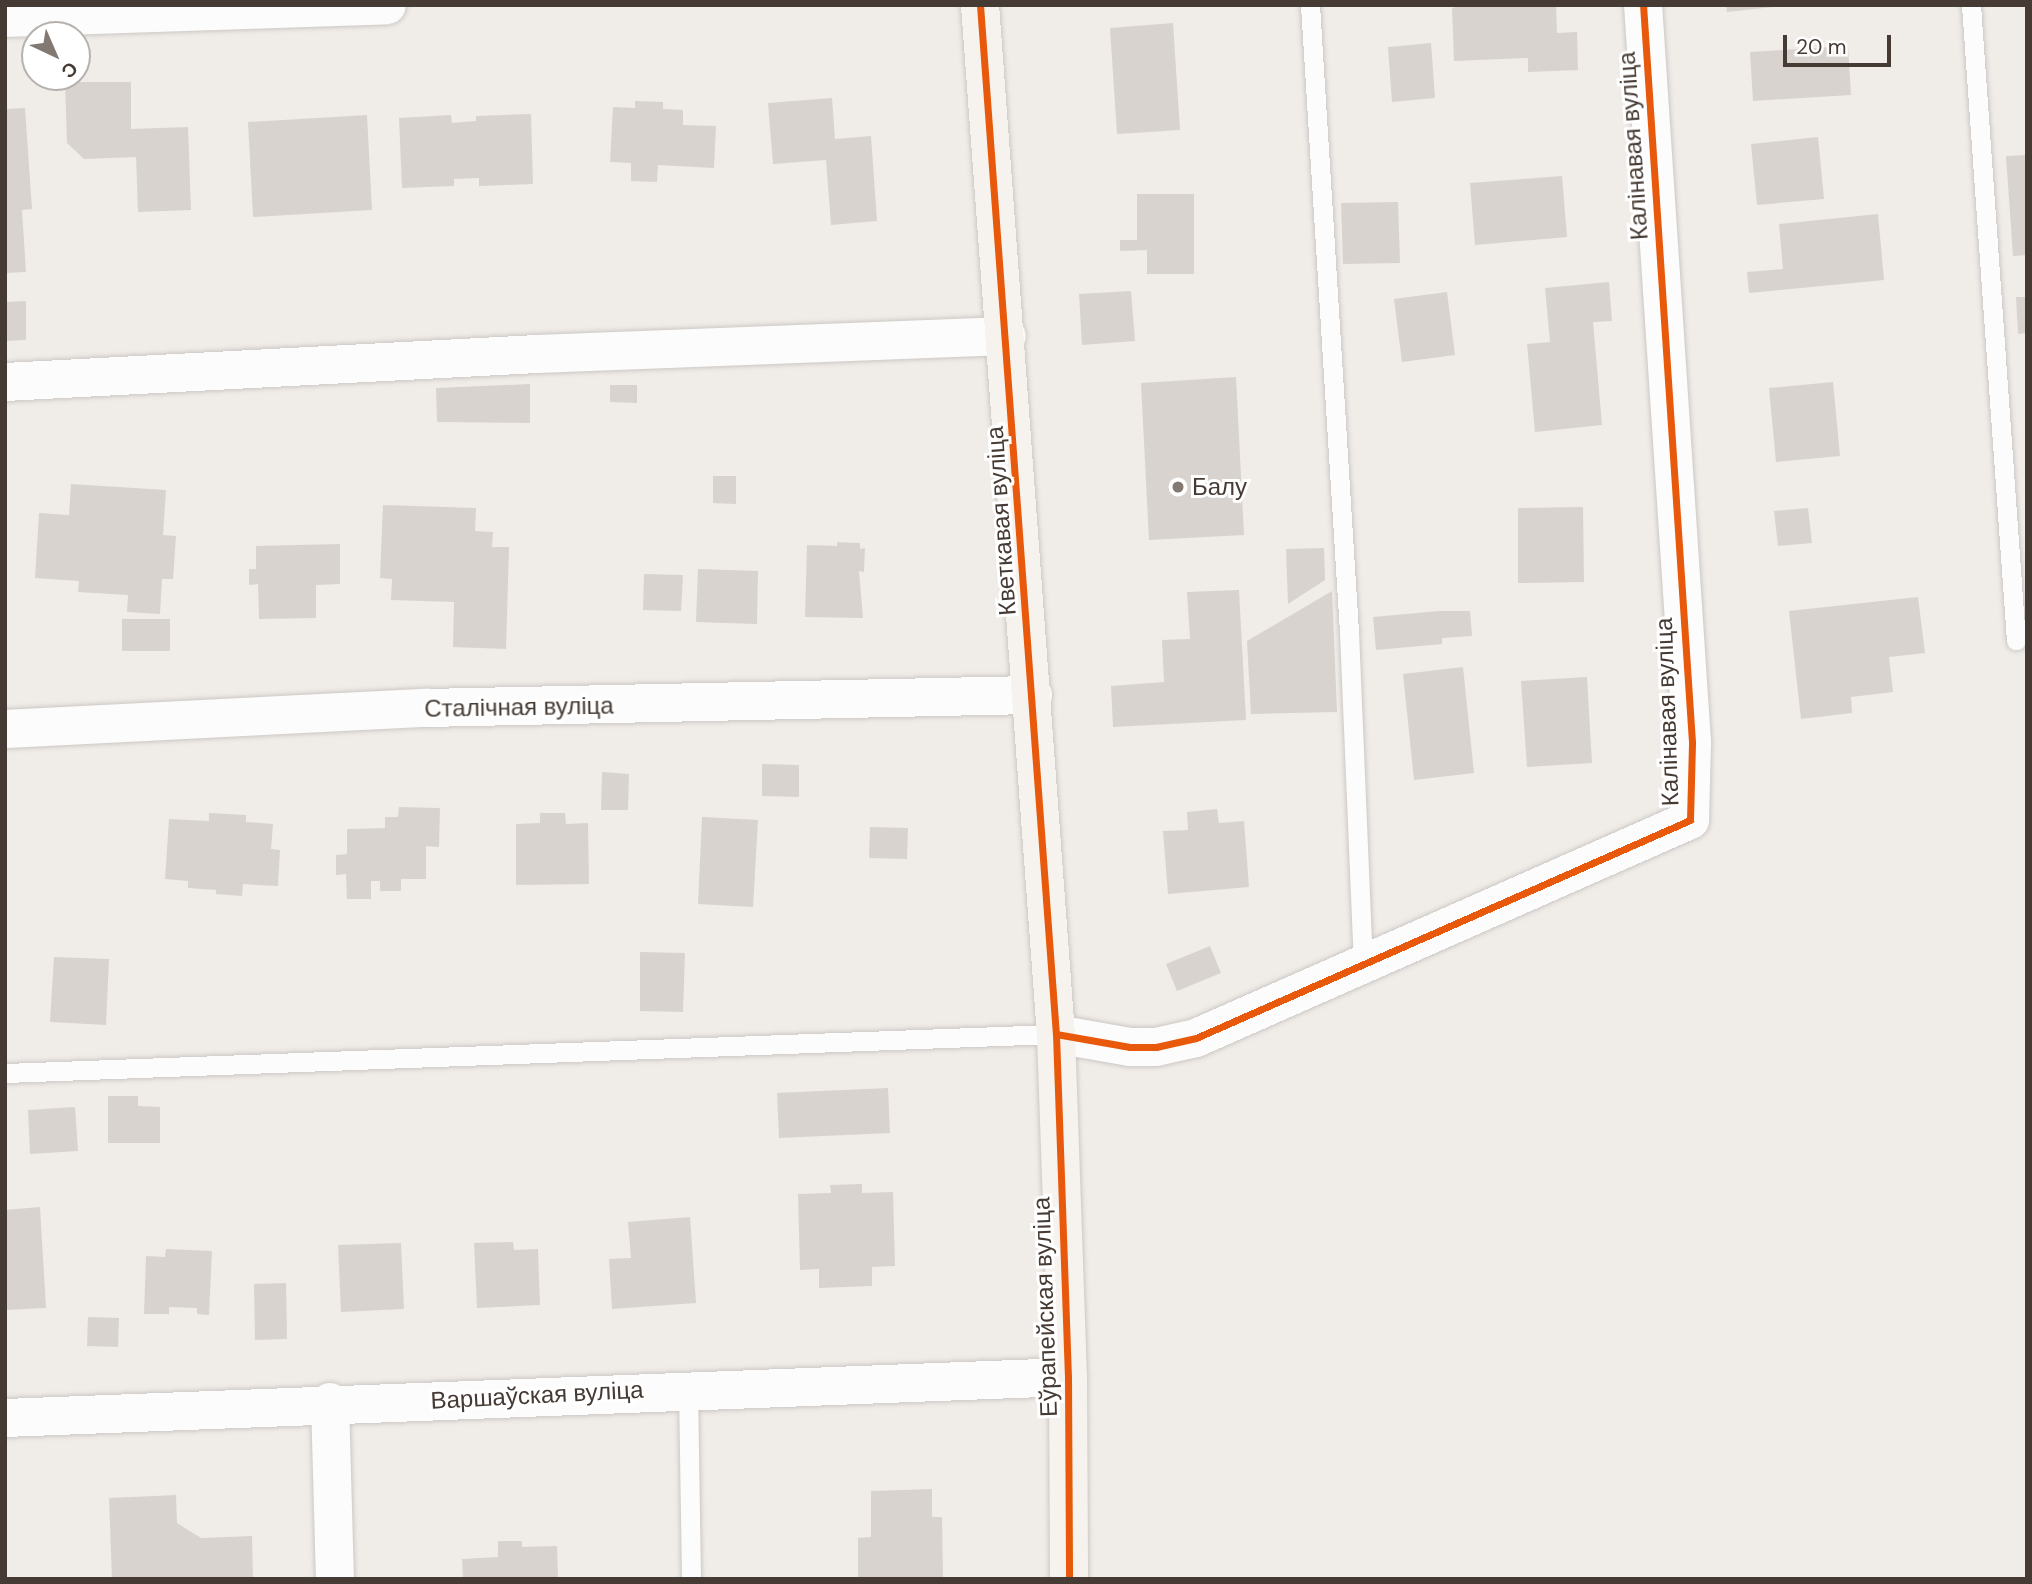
<!DOCTYPE html>
<meta charset="utf-8">
<style>
body{margin:0}
#map{position:relative;width:2032px;height:1584px;overflow:hidden;background:#f0ece8;font-family:"DM Sans",sans-serif}
div>[style]{position:absolute}
[style*='--x']{left:calc(var(--x)*1px);top:calc(var(--y)*1px);width:calc(var(--w)*1px);rotate:calc(var(--a)*1deg)}
.building>*{inset:0;background:#d8d3cf}
.roads{filter:drop-shadow(0 0 2px #ccc8c4) drop-shadow(0 0 2px #ccc8c4)}
.lane>*{height:19px;margin:-9.5px;padding:0 9.5px;transform-origin:9.5px;border-radius:9.5px;background:#fdfcfc}
.street>*{height:38px;margin:-19px;padding:0 19px;transform-origin:19px;border-radius:19px;background:#fdfcfc}
.secondary>*{height:38px;margin:-19px;padding:0 19px;transform-origin:19px;border-radius:19px;background:#f6f3ee}
.cycleway>*{height:7px;margin:-3.5px;padding:0 3.5px;transform-origin:3.5px;border-radius:3.5px;background:#e8590c}
.dots>*{width:19px;height:19px;translate:-50% -50%;box-sizing:border-box;border:4px solid #fff;border-radius:50%}
span{translate:-50% -50%;white-space:nowrap;text-align:center;line-height:1.15;-webkit-text-stroke:6px #fff;paint-order:stroke}
.street-label{font-size:24px;color:#463b34}
.poi-label{font-size:24px;color:#463b34}
.left{translate:0 -50%;text-align:left}
.frame{position:absolute;inset:0;border:7px solid #463b34;pointer-events:none}
.north{position:absolute;left:21px;top:21px;width:70px;height:70px;box-sizing:border-box;background:#fff;border:2px solid #b5b1ae;border-radius:50%;rotate:136deg;font-size:19px;font-weight:700;line-height:28px;text-align:center;color:#463b34}
.north::after{content:'';display:block;margin:auto;width:24px;height:32px;background:#827973;clip-path:polygon(50% 0,100% 100%,50% 72%,0 100%)}
.scale{position:absolute;left:1783px;top:35px;width:108px;height:32px;box-sizing:border-box;border:4px solid #463b34;border-top:0;padding-left:9px;font-size:21px;line-height:24px;white-space:nowrap;color:#463b34;-webkit-text-stroke:5px #fff;paint-order:stroke}
</style>
<div id="map">
<div class="building">
<i style="clip-path:polygon(1465px 5px,1556px 5px,1557px 33px,1577px 32px,1578px 70px,1528px 72px,1528px 58px,1454px 61px,1452px 8px)"></i>
<i style="clip-path:polygon(1726px 5px,1772px 5px,1773px 7px,1727px 12px)"></i>
<i style="clip-path:polygon(1173px 23px,1180px 130px,1117px 134px,1110px 28px)"></i>
<i style="clip-path:polygon(1431px 43px,1435px 98px,1392px 102px,1388px 47px)"></i>
<i style="clip-path:polygon(1848px 46px,1851px 95px,1753px 101px,1750px 52px)"></i>
<i style="clip-path:polygon(65px 82px,131px 82px,131px 129px,188px 127px,191px 210px,138px 212px,136px 157px,84px 159px,67px 143px)"></i>
<i style="clip-path:polygon(832px 98px,835px 139px,871px 136px,877px 221px,831px 225px,826px 160px,773px 164px,768px 103px)"></i>
<i style="clip-path:polygon(635px 101px,663px 102px,663px 109px,683px 110px,683px 125px,716px 126px,714px 168px,658px 165px,657px 182px,631px 181px,631px 163px,610px 162px,613px 107px,635px 108px)"></i>
<i style="clip-path:polygon(25px 108px,32px 209px,22px 210px,26px 272px,5px 273px,5px 109px)"></i>
<i style="clip-path:polygon(531px 114px,533px 184px,479px 186px,479px 178px,454px 179px,454px 186px,402px 188px,399px 118px,451px 115px,452px 123px,476px 121px,476px 116px)"></i>
<i style="clip-path:polygon(367px 115px,372px 210px,253px 217px,248px 122px)"></i>
<i style="clip-path:polygon(1818px 137px,1824px 199px,1757px 205px,1751px 144px)"></i>
<i style="clip-path:polygon(2027px 155px,2027px 255px,2013px 256px,2006px 156px)"></i>
<i style="clip-path:polygon(1562px 176px,1567px 237px,1475px 245px,1470px 183px)"></i>
<i style="clip-path:polygon(1137px 194px,1194px 194px,1194px 274px,1147px 274px,1147px 250px,1120px 251px,1120px 240px,1137px 240px)"></i>
<i style="clip-path:polygon(1398px 202px,1400px 263px,1343px 264px,1341px 203px)"></i>
<i style="clip-path:polygon(1878px 214px,1884px 280px,1749px 293px,1747px 272px,1783px 269px,1779px 224px)"></i>
<i style="clip-path:polygon(1609px 282px,1612px 321px,1593px 322px,1602px 425px,1535px 432px,1527px 344px,1550px 342px,1545px 288px)"></i>
<i style="clip-path:polygon(1131px 291px,1135px 341px,1082px 345px,1079px 294px)"></i>
<i style="clip-path:polygon(1447px 292px,1455px 355px,1402px 362px,1394px 299px)"></i>
<i style="clip-path:polygon(2016px 297px,2027px 297px,2027px 333px,2018px 334px)"></i>
<i style="clip-path:polygon(26px 301px,26px 340px,5px 341px,5px 302px)"></i>
<i style="clip-path:polygon(1236px 377px,1244px 535px,1149px 540px,1141px 383px)"></i>
<i style="clip-path:polygon(1833px 382px,1840px 456px,1776px 462px,1769px 388px)"></i>
<i style="clip-path:polygon(530px 384px,530px 423px,437px 422px,436px 388px)"></i>
<i style="clip-path:polygon(610px 385px,637px 385px,637px 403px,610px 402px)"></i>
<i style="clip-path:polygon(713px 476px,736px 476px,736px 504px,713px 503px)"></i>
<i style="clip-path:polygon(71px 484px,166px 490px,163px 535px,176px 536px,173px 579px,162px 579px,160px 614px,127px 612px,128px 595px,78px 592px,79px 581px,35px 578px,39px 513px,69px 515px)"></i>
<i style="clip-path:polygon(383px 505px,476px 508px,475px 531px,493px 532px,492px 547px,509px 547px,506px 649px,453px 647px,454px 602px,391px 600px,392px 579px,380px 578px)"></i>
<i style="clip-path:polygon(1583px 507px,1584px 582px,1518px 583px,1518px 508px)"></i>
<i style="clip-path:polygon(1808px 508px,1812px 543px,1778px 546px,1774px 511px)"></i>
<i style="clip-path:polygon(837px 542px,860px 543px,860px 549px,865px 548px,864px 572px,859px 571px,863px 618px,805px 617px,807px 545px,837px 546px)"></i>
<i style="clip-path:polygon(340px 544px,340px 584px,316px 585px,316px 618px,259px 619px,258px 584px,249px 585px,249px 569px,256px 569px,256px 546px)"></i>
<i style="clip-path:polygon(1324px 548px,1325px 580px,1288px 604px,1286px 549px)"></i>
<i style="clip-path:polygon(698px 569px,758px 571px,757px 624px,696px 622px)"></i>
<i style="clip-path:polygon(644px 574px,683px 575px,681px 611px,643px 610px)"></i>
<i style="clip-path:polygon(1239px 590px,1246px 720px,1113px 727px,1111px 686px,1164px 682px,1162px 640px,1190px 639px,1187px 592px)"></i>
<i style="clip-path:polygon(1332px 591px,1337px 712px,1251px 714px,1247px 641px)"></i>
<i style="clip-path:polygon(1918px 597px,1925px 653px,1889px 657px,1893px 692px,1851px 697px,1852px 713px,1801px 719px,1789px 611px)"></i>
<i style="clip-path:polygon(1439px 611px,1470px 611px,1472px 636px,1442px 638px,1442px 644px,1376px 650px,1373px 617px)"></i>
<i style="clip-path:polygon(122px 619px,170px 619px,170px 651px,122px 651px)"></i>
<i style="clip-path:polygon(1463px 667px,1474px 773px,1414px 780px,1403px 674px)"></i>
<i style="clip-path:polygon(1587px 677px,1592px 763px,1527px 767px,1521px 681px)"></i>
<i style="clip-path:polygon(762px 764px,799px 765px,799px 797px,762px 796px)"></i>
<i style="clip-path:polygon(602px 772px,629px 774px,628px 810px,601px 810px)"></i>
<i style="clip-path:polygon(399px 807px,440px 808px,439px 847px,426px 846px,426px 879px,401px 879px,401px 891px,380px 891px,380px 881px,371px 881px,371px 899px,347px 899px,346px 874px,336px 875px,336px 855px,347px 854px,347px 829px,385px 828px,385px 817px,398px 817px)"></i>
<i style="clip-path:polygon(1217px 809px,1219px 823px,1244px 821px,1249px 887px,1168px 894px,1163px 831px,1188px 830px,1187px 812px)"></i>
<i style="clip-path:polygon(209px 813px,246px 815px,246px 822px,273px 824px,271px 849px,280px 850px,278px 886px,243px 884px,242px 896px,216px 894px,216px 890px,188px 888px,188px 881px,165px 879px,169px 819px,209px 821px)"></i>
<i style="clip-path:polygon(540px 813px,565px 813px,566px 824px,588px 823px,589px 884px,516px 885px,516px 824px,540px 823px)"></i>
<i style="clip-path:polygon(702px 817px,758px 820px,753px 907px,698px 904px)"></i>
<i style="clip-path:polygon(870px 827px,908px 828px,907px 859px,869px 858px)"></i>
<i style="clip-path:polygon(1210px 946px,1221px 973px,1177px 991px,1166px 964px)"></i>
<i style="clip-path:polygon(640px 952px,685px 953px,683px 1012px,640px 1011px)"></i>
<i style="clip-path:polygon(54px 957px,109px 959px,106px 1025px,50px 1022px)"></i>
<i style="clip-path:polygon(888px 1088px,890px 1133px,779px 1138px,777px 1093px)"></i>
<i style="clip-path:polygon(108px 1096px,138px 1096px,138px 1106px,160px 1107px,160px 1143px,108px 1143px)"></i>
<i style="clip-path:polygon(75px 1107px,78px 1151px,30px 1154px,28px 1110px)"></i>
<i style="clip-path:polygon(862px 1184px,862px 1193px,893px 1192px,895px 1266px,872px 1267px,872px 1286px,819px 1288px,819px 1269px,800px 1270px,798px 1194px,831px 1193px,830px 1185px)"></i>
<i style="clip-path:polygon(40px 1207px,46px 1308px,5px 1310px,5px 1210px)"></i>
<i style="clip-path:polygon(690px 1217px,696px 1303px,612px 1309px,609px 1259px,631px 1258px,628px 1222px)"></i>
<i style="clip-path:polygon(513px 1242px,514px 1250px,538px 1249px,540px 1305px,477px 1308px,474px 1243px)"></i>
<i style="clip-path:polygon(401px 1243px,404px 1309px,341px 1312px,338px 1245px)"></i>
<i style="clip-path:polygon(166px 1249px,212px 1251px,209px 1315px,197px 1314px,197px 1308px,169px 1307px,169px 1314px,144px 1314px,146px 1256px,165px 1257px)"></i>
<i style="clip-path:polygon(286px 1283px,287px 1339px,255px 1340px,254px 1284px)"></i>
<i style="clip-path:polygon(88px 1317px,119px 1318px,118px 1347px,87px 1346px)"></i>
<i style="clip-path:polygon(932px 1489px,932px 1517px,942px 1517px,943px 1579px,858px 1579px,858px 1538px,871px 1537px,871px 1491px)"></i>
<i style="clip-path:polygon(176px 1495px,177px 1523px,201px 1538px,252px 1536px,253px 1579px,112px 1579px,109px 1498px)"></i>
<i style="clip-path:polygon(498px 1541px,522px 1541px,522px 1547px,557px 1546px,558px 1579px,463px 1579px,462px 1559px,498px 1557px)"></i>
</div>
<div class="roads">
<div class="lane">
<i style="--x:1310;--y:5;--w:628;--a:86.44"></i>
<i style="--x:1349;--y:632;--w:333;--a:87.6"></i>
<i style="--x:1971;--y:5;--w:637;--a:85.95"></i>
<i style="--x:5;--y:1073;--w:1052;--a:-2.13"></i>
<i style="--x:688;--y:1388;--w:191;--a:89.1"></i>
</div>
<div class="street">
<i style="--x:5;--y:18;--w:382;--a:-1.9"></i>
<i style="--x:5;--y:382;--w:533;--a:-3.01"></i>
<i style="--x:537;--y:354;--w:470;--a:-2.2"></i>
<i style="--x:5;--y:729;--w:422;--a:-2.9"></i>
<i style="--x:426;--y:708;--w:607;--a:-1.23"></i>
<i style="--x:1056;--y:1034;--w:75;--a:10"></i>
<i style="--x:1130;--y:1047;--w:26;--a:0"></i>
<i style="--x:1156;--y:1047;--w:41;--a:-12.7"></i>
<i style="--x:1196;--y:1038;--w:540;--a:-23.81"></i>
<i style="--x:1690;--y:820;--w:78;--a:-88.5"></i>
<i style="--x:1692;--y:742;--w:739;--a:-93.8"></i>
<i style="--x:330;--y:1402;--w:177;--a:88.4"></i>
<i style="--x:5;--y:1418;--w:1064;--a:-2.21"></i>
</div>
<div class="secondary">
<i style="--x:980;--y:5;--w:1032;--a:85.78"></i>
<i style="--x:1056;--y:1034;--w:343;--a:88"></i>
<i style="--x:1068;--y:1377;--w:202;--a:89.7"></i>
</div>
</div>
<div class="cycleway">
<i style="--x:980;--y:5;--w:1032;--a:85.78"></i>
<i style="--x:1056;--y:1034;--w:343;--a:88"></i>
<i style="--x:1068;--y:1377;--w:202;--a:89.7"></i>
<i style="--x:1056;--y:1034;--w:75;--a:10"></i>
<i style="--x:1130;--y:1047;--w:26;--a:0"></i>
<i style="--x:1156;--y:1047;--w:41;--a:-12.7"></i>
<i style="--x:1196;--y:1038;--w:540;--a:-23.81"></i>
<i style="--x:1690;--y:820;--w:78;--a:-88.5"></i>
<i style="--x:1692;--y:742;--w:739;--a:-93.8"></i>
</div>
<div class="dots">
<i style="left:1178px;top:487px;background:#827973"></i>
</div>
<div class="street-label">
<span style="left:1633px;top:146px;rotate:-94deg">Калінавая вуліца</span>
<span style="left:1001px;top:521px;rotate:-94deg">Кветкавая вуліца</span>
<span style="left:519px;top:707px;rotate:-1deg">Сталічная вуліца</span>
<span style="left:1667px;top:712px;rotate:-92deg">Калінавая вуліца</span>
<span style="left:1045px;top:1307px;rotate:-92deg">Еўрапейская вуліца</span>
<span style="left:537px;top:1395px;rotate:-3deg">Варшаўская вуліца</span>
</div>
<div class="poi-label">
<span class="left" style="left:1192px;top:487px">Балу</span>
</div>
<div class="frame"></div>
<div class="north">С</div>
<div class="scale">20 m</div>
</div>
